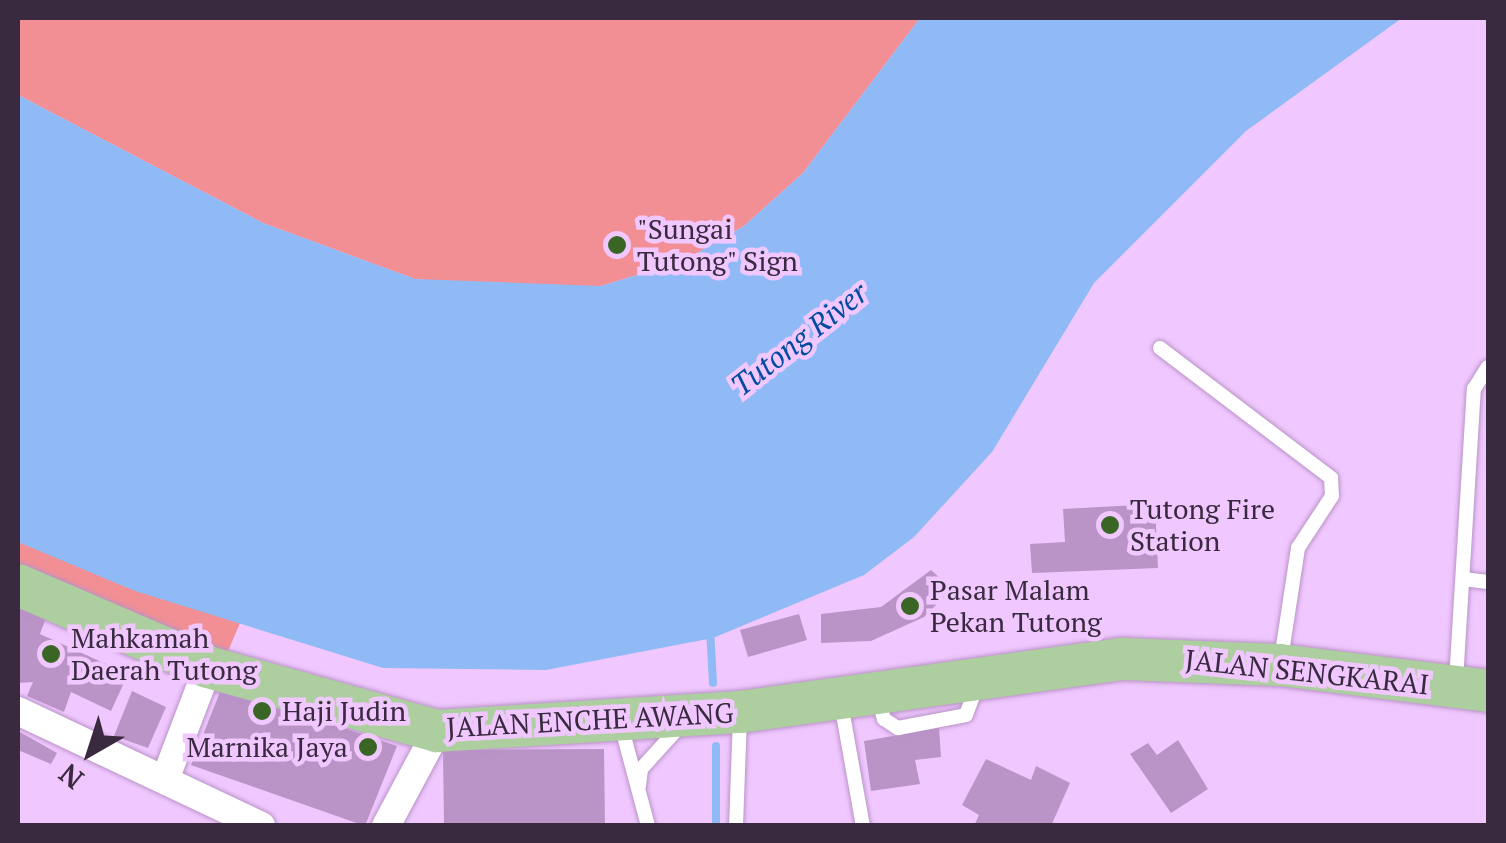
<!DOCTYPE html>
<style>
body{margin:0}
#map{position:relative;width:1506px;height:843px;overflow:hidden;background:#f0c8ff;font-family:"PT Serif",serif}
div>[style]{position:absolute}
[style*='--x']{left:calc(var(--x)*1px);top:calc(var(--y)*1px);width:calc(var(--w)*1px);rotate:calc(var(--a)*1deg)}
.green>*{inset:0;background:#f28f94}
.water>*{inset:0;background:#90baf5}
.stream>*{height:8px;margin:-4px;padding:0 4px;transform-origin:4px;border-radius:4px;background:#90baf5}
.building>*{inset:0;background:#ba93c7}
.roads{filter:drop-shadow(0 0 2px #b993c7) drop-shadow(0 0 2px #b993c7)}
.lane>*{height:14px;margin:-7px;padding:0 7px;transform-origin:7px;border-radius:7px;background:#fff}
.street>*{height:28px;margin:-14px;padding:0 14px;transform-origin:14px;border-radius:14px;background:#fff}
.primary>*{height:42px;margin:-21px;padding:0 21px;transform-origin:21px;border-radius:21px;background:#adce9e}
.dots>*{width:28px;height:28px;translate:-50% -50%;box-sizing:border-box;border:5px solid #f0c8ff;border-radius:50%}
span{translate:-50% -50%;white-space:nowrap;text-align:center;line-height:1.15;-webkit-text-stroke:9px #f0c8ff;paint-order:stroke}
.poi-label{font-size:28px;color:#392a3f}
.left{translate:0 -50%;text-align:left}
.right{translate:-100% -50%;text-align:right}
.street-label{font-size:28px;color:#392a3f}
.water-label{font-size:30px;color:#024c9f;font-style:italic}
.frame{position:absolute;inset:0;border:20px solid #392a3f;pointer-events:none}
.north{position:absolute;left:40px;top:703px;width:100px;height:100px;-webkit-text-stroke:8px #f0c8ff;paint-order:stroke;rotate:219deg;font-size:28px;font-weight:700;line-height:40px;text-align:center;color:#392a3f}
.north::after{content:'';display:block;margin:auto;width:35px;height:45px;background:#392a3f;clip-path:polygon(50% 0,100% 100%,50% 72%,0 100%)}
</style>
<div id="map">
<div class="green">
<i style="clip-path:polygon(18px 18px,920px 18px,803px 173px,744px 226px,683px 261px,601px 286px,519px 288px,415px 279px,263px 223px,18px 95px)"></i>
<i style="clip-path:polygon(18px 542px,240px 623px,223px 663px,18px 571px)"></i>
</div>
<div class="water">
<i style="clip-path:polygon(920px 18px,1402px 18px,1246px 131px,1094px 283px,992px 452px,914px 537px,864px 575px,713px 638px,546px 670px,383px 668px,135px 591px,18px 542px,18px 95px,263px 223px,415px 279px,601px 286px,683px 261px,744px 226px,803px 173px)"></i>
</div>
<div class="stream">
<i style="--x:710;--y:628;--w:55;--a:86.9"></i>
<i style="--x:716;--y:826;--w:80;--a:-90"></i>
</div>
<div class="building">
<i style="clip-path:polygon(1155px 504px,1158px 568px,1032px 573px,1030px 544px,1065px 542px,1063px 509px)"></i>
<i style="clip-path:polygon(931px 570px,952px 589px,924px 617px,871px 641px,821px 643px,821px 614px,881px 607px)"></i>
<i style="clip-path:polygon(18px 602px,47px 615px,40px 634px,128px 674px,111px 711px,71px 692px,64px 712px,27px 696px,33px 682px,18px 683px)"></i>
<i style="clip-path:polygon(799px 614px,807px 640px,748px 657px,740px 630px)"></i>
<i style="clip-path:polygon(222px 687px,397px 746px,365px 826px,191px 765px)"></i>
<i style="clip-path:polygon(132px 691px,166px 707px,148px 748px,114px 736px)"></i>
<i style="clip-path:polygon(939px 728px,941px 757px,915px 760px,920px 784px,871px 791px,864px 741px)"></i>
<i style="clip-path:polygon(18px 731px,57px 753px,51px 764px,18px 750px)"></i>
<i style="clip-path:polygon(1178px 740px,1208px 789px,1171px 813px,1130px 754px,1148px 743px,1157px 755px)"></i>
<i style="clip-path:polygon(604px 749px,605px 826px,444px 826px,443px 750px)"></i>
<i style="clip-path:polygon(986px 759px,1031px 780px,1036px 766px,1070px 783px,1051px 826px,974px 826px,979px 815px,962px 805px)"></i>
</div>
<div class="roads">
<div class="lane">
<i style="--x:1160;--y:348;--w:215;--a:37.2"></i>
<i style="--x:1331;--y:478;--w:18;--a:87"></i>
<i style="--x:1332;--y:496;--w:62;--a:123.2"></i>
<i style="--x:1298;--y:548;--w:112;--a:98.7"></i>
<i style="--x:1463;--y:579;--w:25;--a:7"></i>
<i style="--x:1456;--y:681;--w:293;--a:-86.5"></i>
<i style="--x:1474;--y:389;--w:26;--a:-58"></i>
<i style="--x:878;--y:697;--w:23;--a:75"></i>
<i style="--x:884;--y:719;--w:17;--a:33"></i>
<i style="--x:898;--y:728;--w:69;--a:-10.8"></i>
<i style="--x:966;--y:715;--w:30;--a:-70"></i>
<i style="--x:841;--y:703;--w:125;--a:79.9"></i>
<i style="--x:621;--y:725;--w:105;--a:75"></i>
<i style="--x:639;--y:786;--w:17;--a:-83"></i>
<i style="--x:641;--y:769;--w:59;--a:-47.7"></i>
<i style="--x:736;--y:826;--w:110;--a:-87.9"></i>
</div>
<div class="street">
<i style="--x:18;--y:711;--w:269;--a:25.3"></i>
<i style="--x:166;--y:777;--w:118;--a:-69.1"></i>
<i style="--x:386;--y:826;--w:108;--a:-61.8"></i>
</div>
<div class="primary">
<i style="--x:18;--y:585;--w:207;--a:23.3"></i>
<i style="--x:208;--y:667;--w:238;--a:15.6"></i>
<i style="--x:437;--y:731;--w:304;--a:-3.6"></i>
<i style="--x:740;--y:712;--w:388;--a:-7.9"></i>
<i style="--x:1124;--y:659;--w:156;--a:2.2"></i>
<i style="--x:1280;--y:665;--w:210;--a:7.1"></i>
</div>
</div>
<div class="dots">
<i style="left:617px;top:245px;background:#3a6625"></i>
<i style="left:1110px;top:525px;background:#3a6625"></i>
<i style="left:910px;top:606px;background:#3a6625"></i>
<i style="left:51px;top:654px;background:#3a6625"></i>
<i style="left:262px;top:711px;background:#3a6625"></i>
<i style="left:368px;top:747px;background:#3a6625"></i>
</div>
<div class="poi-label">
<span class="left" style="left:637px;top:245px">"Sungai<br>Tutong" Sign</span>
<span class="left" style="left:1130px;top:525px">Tutong Fire<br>Station</span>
<span class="left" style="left:930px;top:606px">Pasar Malam<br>Pekan Tutong</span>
<span class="left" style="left:71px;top:654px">Mahkamah<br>Daerah Tutong</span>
<span class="left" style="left:282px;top:711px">Haji Judin</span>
<span class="right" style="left:348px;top:747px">Marnika Jaya</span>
</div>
<div class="street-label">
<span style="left:1307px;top:672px;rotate:6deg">JALAN SENGKARAI</span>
<span style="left:590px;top:720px;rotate:-3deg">JALAN ENCHE AWANG</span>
</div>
<div class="water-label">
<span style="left:799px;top:339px;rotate:-38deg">Tutong River</span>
</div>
<div class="frame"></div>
<div class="north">N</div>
</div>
